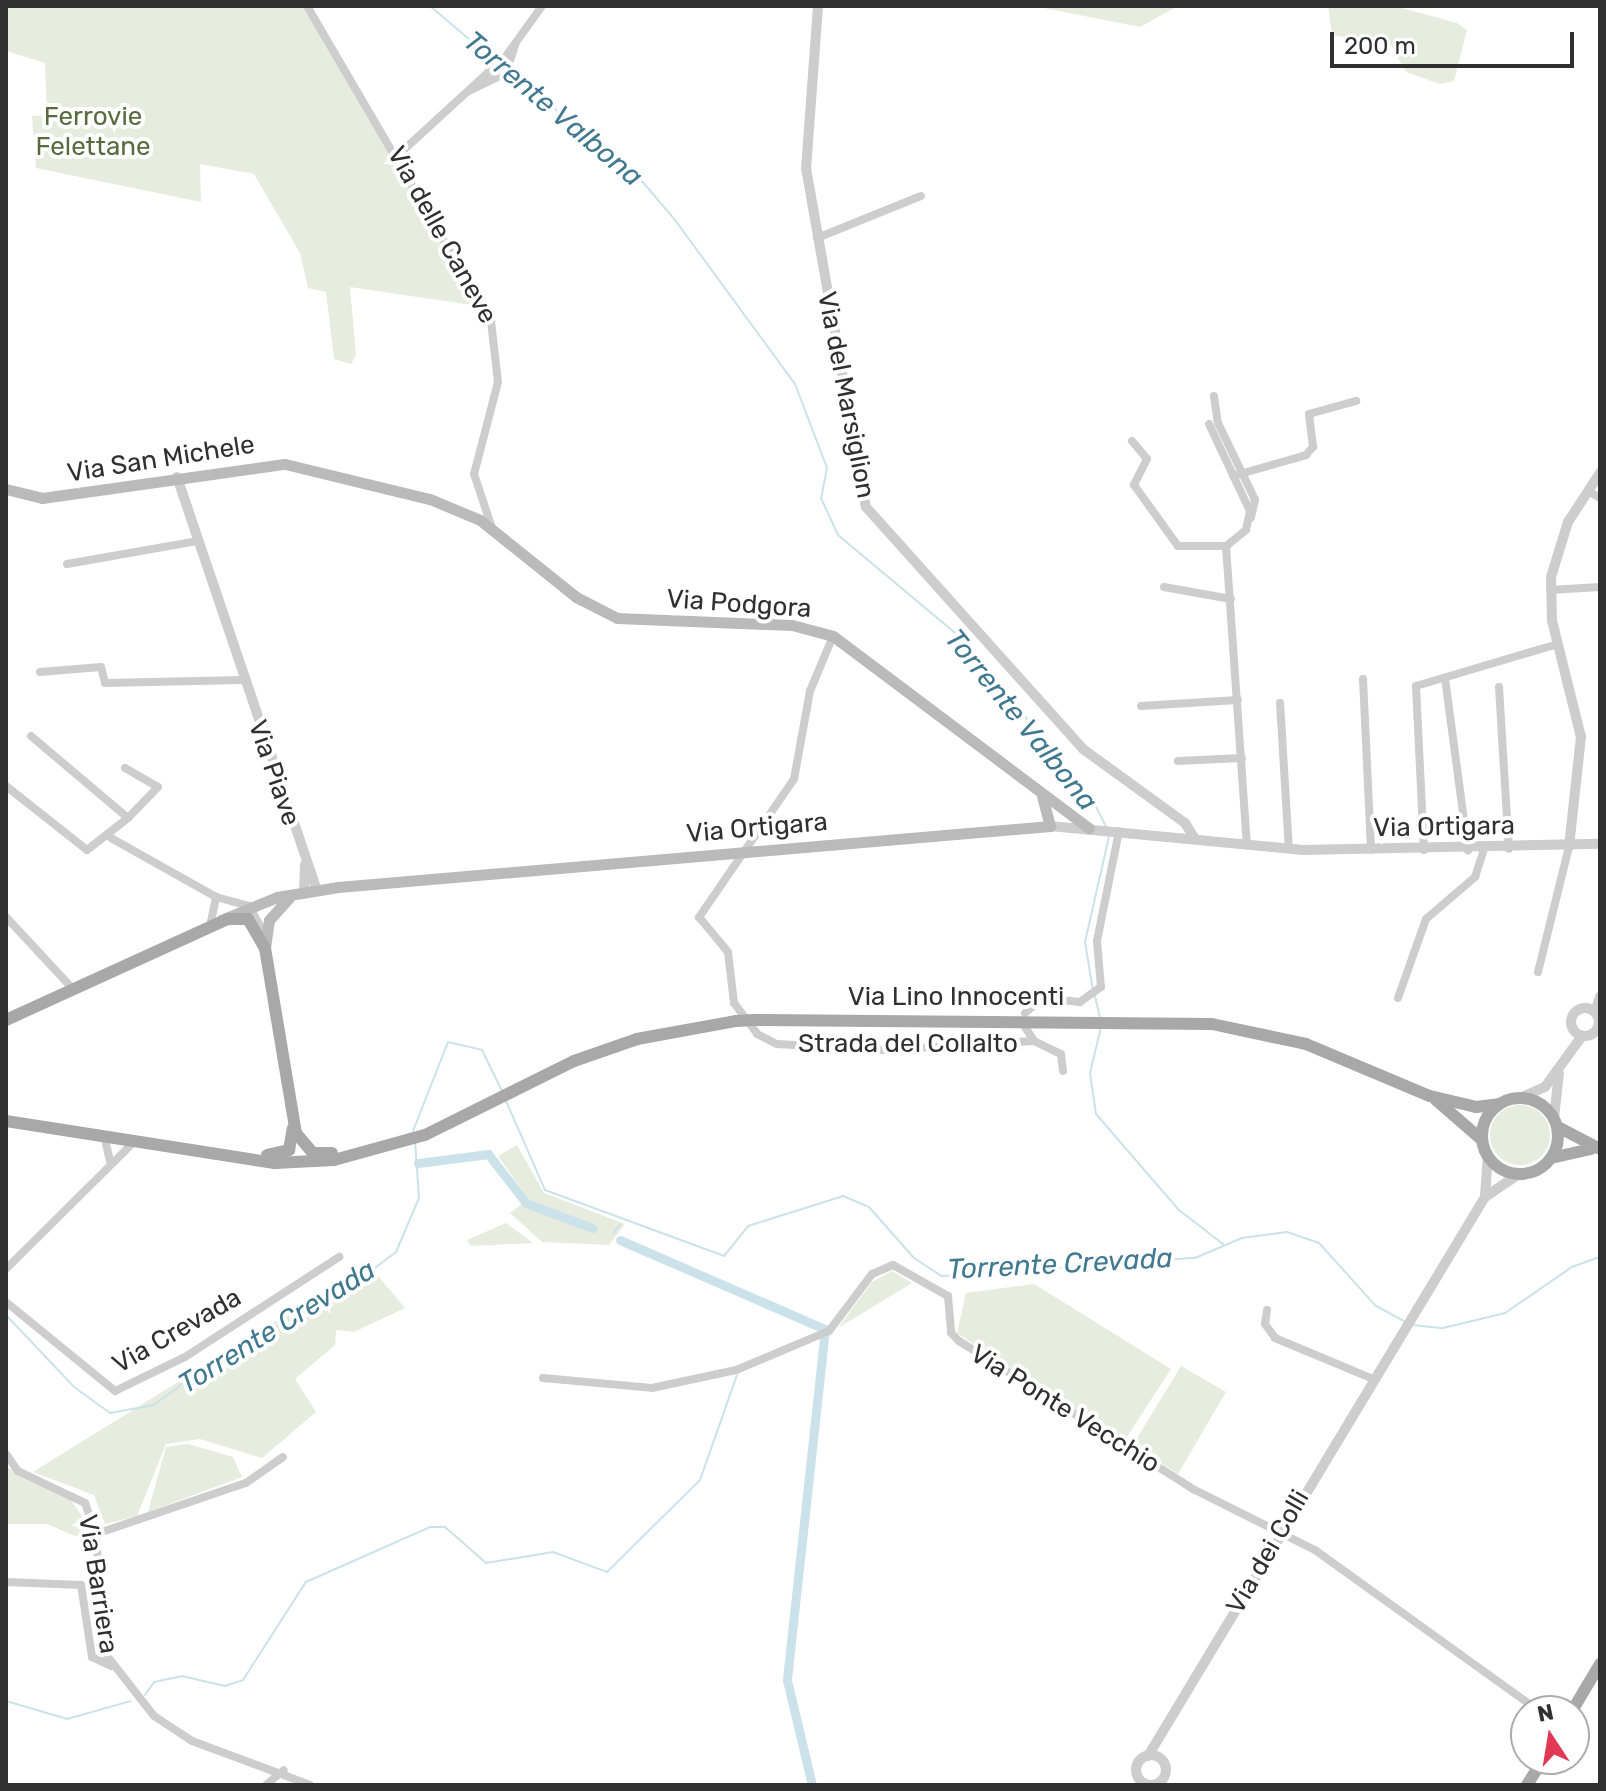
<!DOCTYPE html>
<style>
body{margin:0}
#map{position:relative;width:1606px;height:1791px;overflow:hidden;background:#fff;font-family:Rubik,sans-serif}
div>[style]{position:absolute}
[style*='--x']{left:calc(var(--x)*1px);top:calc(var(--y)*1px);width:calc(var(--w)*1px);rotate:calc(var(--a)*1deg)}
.green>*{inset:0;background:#e7ecde}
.round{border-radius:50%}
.stream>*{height:2px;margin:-1px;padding:0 1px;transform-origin:1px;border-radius:1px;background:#cbe2eb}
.canal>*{height:9px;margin:-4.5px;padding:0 4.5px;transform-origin:4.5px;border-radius:4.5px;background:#cbe2eb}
.minor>*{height:8px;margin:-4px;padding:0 4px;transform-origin:4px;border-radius:4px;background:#cdcdcd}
.tertiary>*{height:10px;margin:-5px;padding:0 5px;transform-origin:5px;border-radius:5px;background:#cdcdcd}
.tertiary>.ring{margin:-5px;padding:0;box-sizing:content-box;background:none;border:10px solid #cdcdcd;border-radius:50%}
.secondary>*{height:11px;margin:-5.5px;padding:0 5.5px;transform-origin:5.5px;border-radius:5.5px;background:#bababa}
.primary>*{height:12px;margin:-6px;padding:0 6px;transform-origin:6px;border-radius:6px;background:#a8a8a8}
.primary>.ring{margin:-6px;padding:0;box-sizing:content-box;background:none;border:12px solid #a8a8a8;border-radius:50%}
.primary-bridge>*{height:12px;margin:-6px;padding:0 6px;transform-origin:6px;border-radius:6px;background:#a8a8a8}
span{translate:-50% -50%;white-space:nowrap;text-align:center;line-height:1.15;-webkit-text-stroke:8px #fff;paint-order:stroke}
.park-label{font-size:26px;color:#576b3e}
.street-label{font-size:26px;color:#303030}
.water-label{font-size:28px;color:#407990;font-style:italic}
.frame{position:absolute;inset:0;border:8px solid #303030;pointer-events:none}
.north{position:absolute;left:1510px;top:1695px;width:80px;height:80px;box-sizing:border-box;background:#fff;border:2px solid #acacac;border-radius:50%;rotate:348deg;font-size:22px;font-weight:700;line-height:32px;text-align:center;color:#303030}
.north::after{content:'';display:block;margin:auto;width:28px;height:36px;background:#e03855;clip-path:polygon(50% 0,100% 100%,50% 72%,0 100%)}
.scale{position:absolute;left:1330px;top:32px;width:244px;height:36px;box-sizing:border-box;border:4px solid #303030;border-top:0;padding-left:10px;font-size:24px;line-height:28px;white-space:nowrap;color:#303030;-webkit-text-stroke:6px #fff;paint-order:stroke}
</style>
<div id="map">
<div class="green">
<i style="clip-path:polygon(6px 6px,303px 6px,479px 306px,350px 287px,356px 355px,351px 364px,334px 359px,326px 292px,308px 288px,300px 253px,254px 174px,200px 164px,201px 202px,36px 168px,32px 116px,47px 115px,45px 63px,6px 51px)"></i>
<i style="clip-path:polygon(1034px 6px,1178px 6px,1140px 27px)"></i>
<i style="clip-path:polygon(1328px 6px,1395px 6px,1457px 23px,1467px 30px,1454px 81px,1440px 84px,1406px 72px,1391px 45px,1332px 35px)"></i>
<i class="round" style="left:1490px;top:1105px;width:60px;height:60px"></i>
<i style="clip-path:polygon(517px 1145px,544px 1193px,625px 1224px,609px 1245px,542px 1242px,510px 1213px,528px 1199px,498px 1156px)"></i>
<i style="clip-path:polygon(506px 1223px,533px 1243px,471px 1246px,467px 1240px)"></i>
<i style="clip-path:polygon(368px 1264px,405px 1308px,354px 1332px,336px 1330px,335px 1345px,295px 1379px,316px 1412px,262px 1458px,200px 1439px,166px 1444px,137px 1516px,105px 1524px,94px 1495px,33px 1472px)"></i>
<i style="clip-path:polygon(892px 1271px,912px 1283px,838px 1328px,872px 1282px)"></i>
<i style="clip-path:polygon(1034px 1284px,1171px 1369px,1123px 1443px,957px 1333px,966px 1293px)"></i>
<i style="clip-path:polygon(1181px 1366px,1226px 1392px,1178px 1474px,1133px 1445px)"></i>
<i style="clip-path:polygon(188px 1444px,233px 1457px,242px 1477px,148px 1512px,166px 1447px)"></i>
<i style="clip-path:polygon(6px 1467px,66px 1493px,91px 1529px,75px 1536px,47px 1524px,6px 1524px)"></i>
</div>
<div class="stream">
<i style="--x:430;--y:6;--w:87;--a:40.3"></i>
<i style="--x:510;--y:73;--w:160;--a:38.7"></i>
<i style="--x:635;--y:173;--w:62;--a:49.6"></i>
<i style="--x:675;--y:220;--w:203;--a:53.8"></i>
<i style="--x:795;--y:384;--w:90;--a:69.1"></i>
<i style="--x:827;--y:468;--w:31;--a:101"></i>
<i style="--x:821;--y:498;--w:41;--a:65.3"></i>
<i style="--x:838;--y:535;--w:159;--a:39.9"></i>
<i style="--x:960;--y:637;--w:207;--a:50.7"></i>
<i style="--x:1091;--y:797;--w:33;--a:63"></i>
<i style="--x:1093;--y:990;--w:49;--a:-99.5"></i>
<i style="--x:1085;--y:942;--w:109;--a:-77.2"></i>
<i style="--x:1095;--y:996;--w:22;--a:77"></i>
<i style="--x:1101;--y:1027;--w:47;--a:103.4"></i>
<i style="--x:1090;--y:1073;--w:41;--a:81.7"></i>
<i style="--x:1096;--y:1114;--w:127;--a:49.2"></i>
<i style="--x:1179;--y:1210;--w:56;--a:37.7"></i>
<i style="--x:506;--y:1101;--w:97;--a:66.3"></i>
<i style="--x:545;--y:1190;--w:191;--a:20.2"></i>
<i style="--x:724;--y:1256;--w:38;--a:-51"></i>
<i style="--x:748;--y:1226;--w:100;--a:-17.5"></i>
<i style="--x:843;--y:1196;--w:28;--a:23"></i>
<i style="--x:869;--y:1207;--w:68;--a:48.6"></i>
<i style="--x:914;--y:1258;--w:33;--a:33"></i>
<i style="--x:942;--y:1276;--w:254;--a:-4.1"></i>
<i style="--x:1195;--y:1258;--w:51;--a:-23.1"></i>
<i style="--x:1242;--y:1238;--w:45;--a:-7.6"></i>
<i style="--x:1287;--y:1232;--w:34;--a:19"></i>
<i style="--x:1319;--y:1243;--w:85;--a:47.9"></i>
<i style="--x:1376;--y:1306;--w:32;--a:28"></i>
<i style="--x:413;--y:1131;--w:96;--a:-68.5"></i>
<i style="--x:448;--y:1042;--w:35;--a:13"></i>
<i style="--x:482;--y:1050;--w:46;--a:64"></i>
<i style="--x:613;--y:1233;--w:11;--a:-49"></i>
<i style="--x:6;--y:1315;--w:99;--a:46.6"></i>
<i style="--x:74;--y:1387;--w:44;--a:35.8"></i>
<i style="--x:110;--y:1413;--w:45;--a:-10.3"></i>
<i style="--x:154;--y:1405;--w:80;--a:-36.9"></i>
<i style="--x:218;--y:1357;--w:141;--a:-27.5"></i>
<i style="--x:343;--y:1292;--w:66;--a:-37"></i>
<i style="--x:396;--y:1252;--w:59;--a:-66.9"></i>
<i style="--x:419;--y:1198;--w:57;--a:-94"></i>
<i style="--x:1413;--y:1325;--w:30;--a:6"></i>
<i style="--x:1443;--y:1328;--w:64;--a:-13.6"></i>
<i style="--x:1505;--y:1313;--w:81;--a:-34.5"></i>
<i style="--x:1572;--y:1267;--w:30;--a:-20"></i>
<i style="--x:145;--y:1695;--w:16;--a:-55"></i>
<i style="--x:154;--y:1682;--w:29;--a:-12"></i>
<i style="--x:182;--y:1676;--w:44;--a:13.1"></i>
<i style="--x:225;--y:1686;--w:19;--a:-18"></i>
<i style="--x:243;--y:1680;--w:117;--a:-57.3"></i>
<i style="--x:306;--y:1582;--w:136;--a:-23.9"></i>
<i style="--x:430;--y:1527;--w:15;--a:0"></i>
<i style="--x:445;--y:1527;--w:55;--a:41.3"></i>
<i style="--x:486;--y:1563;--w:68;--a:-9.3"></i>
<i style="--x:553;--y:1552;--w:58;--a:20.3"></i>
<i style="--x:607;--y:1572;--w:131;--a:-44.7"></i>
<i style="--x:700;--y:1480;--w:111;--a:-70.6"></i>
<i style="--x:6;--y:1701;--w:64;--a:16.4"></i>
<i style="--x:67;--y:1719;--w:66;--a:-15.7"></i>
</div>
<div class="canal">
<i style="--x:418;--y:1163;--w:71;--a:-7.3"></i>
<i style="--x:488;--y:1154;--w:62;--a:52.2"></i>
<i style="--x:526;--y:1203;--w:71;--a:20.7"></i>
<i style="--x:620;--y:1240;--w:223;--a:23.5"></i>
<i style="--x:825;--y:1329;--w:353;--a:96.2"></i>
<i style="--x:787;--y:1680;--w:108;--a:76.6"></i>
</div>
<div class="minor">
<i style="--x:307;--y:6;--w:365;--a:59.7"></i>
<i style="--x:491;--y:321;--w:61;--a:83.5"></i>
<i style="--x:498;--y:382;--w:95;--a:104.6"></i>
<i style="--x:474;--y:474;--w:57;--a:71.6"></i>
<i style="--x:467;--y:92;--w:43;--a:-26"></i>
<i style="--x:506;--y:73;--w:32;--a:-72"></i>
<i style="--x:397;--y:156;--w:148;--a:-42.5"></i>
<i style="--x:506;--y:56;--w:62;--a:-54.2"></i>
<i style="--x:817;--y:238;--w:112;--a:-22"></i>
<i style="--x:1214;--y:396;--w:27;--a:82"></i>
<i style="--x:1218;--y:423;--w:85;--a:64.3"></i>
<i style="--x:1255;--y:500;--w:18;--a:103"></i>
<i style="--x:1209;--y:424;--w:96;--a:64.8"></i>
<i style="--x:1250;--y:511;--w:19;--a:102"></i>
<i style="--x:1246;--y:530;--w:26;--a:141"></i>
<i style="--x:1226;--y:546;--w:300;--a:86"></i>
<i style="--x:1132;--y:441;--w:23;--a:50"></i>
<i style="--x:1147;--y:459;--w:29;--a:117"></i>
<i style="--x:1134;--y:485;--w:75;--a:54.2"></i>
<i style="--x:1178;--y:546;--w:48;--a:0"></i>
<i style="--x:1233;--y:476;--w:76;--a:-16"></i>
<i style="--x:1306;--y:455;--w:11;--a:-49"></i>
<i style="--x:1313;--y:447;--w:33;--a:-97"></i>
<i style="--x:1309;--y:414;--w:49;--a:-15.5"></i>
<i style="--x:1588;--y:491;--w:14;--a:30"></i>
<i style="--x:67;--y:564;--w:132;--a:-10"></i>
<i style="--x:1164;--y:587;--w:68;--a:10.2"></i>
<i style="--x:1550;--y:590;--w:50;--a:-3.4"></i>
<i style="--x:833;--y:636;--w:60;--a:112.7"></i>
<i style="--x:810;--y:691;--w:89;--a:100.3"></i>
<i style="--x:794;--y:779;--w:168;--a:124.5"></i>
<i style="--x:699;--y:917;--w:45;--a:50.4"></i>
<i style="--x:728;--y:952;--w:51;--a:83.3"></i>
<i style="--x:734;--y:1003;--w:39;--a:53"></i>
<i style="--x:757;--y:1034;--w:22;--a:27"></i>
<i style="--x:777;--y:1044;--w:106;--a:3.2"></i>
<i style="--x:883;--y:1050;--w:151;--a:-3.4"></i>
<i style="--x:40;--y:672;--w:61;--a:-4.7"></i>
<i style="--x:101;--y:667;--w:16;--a:76"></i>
<i style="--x:105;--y:683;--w:138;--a:-1.2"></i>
<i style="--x:1445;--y:678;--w:174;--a:82.4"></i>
<i style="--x:1363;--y:679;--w:171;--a:87.3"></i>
<i style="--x:1499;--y:687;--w:162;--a:86.5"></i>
<i style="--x:1280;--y:703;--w:146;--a:86.5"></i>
<i style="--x:1141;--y:706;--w:97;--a:-3.5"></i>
<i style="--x:1178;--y:761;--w:64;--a:-2.7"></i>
<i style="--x:125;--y:768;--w:38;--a:30"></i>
<i style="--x:158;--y:787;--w:43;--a:134.1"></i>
<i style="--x:6;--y:786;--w:103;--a:38.3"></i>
<i style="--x:87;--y:850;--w:52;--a:-38"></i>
<i style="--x:128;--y:818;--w:127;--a:-139.8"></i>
<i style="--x:111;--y:838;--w:120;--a:29.3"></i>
<i style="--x:216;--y:897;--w:34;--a:15"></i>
<i style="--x:249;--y:906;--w:31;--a:61"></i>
<i style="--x:1424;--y:850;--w:164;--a:-92.8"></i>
<i style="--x:1416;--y:686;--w:148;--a:-16.5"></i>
<i style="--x:6;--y:917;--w:98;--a:47.1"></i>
<i style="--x:210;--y:926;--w:30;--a:-78"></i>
<i style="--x:1538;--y:972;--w:129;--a:-76.1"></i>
<i style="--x:1398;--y:998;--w:84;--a:-70.5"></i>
<i style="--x:1426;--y:919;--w:65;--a:-40.6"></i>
<i style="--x:1475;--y:877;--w:28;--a:-72"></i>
<i style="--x:1025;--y:1013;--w:23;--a:-41"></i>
<i style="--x:1042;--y:998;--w:38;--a:6"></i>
<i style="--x:1080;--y:1002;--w:26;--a:-36"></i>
<i style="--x:1101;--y:987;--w:46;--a:-95"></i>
<i style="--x:1097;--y:941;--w:112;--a:-78.7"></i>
<i style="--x:1025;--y:1027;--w:17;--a:57"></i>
<i style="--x:1034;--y:1041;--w:30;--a:26"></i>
<i style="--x:1061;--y:1054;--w:17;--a:83"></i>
<i style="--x:104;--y:1135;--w:27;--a:77"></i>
<i style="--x:6;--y:1269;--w:182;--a:-44.8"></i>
<i style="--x:6;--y:1302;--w:141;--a:39.2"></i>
<i style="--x:115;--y:1391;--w:78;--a:-25.9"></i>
<i style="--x:185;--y:1357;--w:184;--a:-33"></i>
<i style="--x:1267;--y:1310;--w:14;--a:98"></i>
<i style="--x:1265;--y:1324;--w:17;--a:54"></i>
<i style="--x:1275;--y:1338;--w:106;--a:22.7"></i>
<i style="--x:543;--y:1378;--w:109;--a:5.2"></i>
<i style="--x:652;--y:1388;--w:86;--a:-12.1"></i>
<i style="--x:736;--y:1370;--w:101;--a:-22.8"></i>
<i style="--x:829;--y:1331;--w:71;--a:-53"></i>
<i style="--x:872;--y:1274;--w:23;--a:-23"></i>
<i style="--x:893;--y:1265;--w:63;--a:29.4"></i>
<i style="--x:948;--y:1296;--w:37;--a:85"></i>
<i style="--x:951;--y:1333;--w:11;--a:45"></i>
<i style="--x:959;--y:1341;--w:279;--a:32.3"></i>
<i style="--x:1195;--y:1490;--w:134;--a:26.6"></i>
<i style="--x:1315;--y:1550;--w:276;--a:35.7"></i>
<i style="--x:6;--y:1454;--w:21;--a:55"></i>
<i style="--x:18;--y:1471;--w:74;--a:25.5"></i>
<i style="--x:85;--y:1503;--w:33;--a:70"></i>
<i style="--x:96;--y:1534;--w:118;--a:86.1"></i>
<i style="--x:104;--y:1652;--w:81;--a:52"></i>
<i style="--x:154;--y:1716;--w:45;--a:33.3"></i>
<i style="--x:192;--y:1741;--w:126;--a:20.4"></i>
<i style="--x:96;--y:1534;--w:158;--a:-18.8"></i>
<i style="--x:246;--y:1483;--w:45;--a:-35.1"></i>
<i style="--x:6;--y:1582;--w:75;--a:2.3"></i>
<i style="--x:81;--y:1585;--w:73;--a:81.3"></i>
<i style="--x:92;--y:1657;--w:21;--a:25"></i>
<i style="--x:266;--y:1785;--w:23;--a:-40"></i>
</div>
<div class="tertiary">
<i style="--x:818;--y:6;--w:162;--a:94.2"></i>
<i style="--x:806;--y:168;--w:344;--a:80"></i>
<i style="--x:866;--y:507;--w:325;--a:48.1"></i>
<i style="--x:1083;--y:749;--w:126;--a:36"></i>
<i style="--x:1185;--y:823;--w:19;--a:58"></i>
<i style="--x:177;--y:477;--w:437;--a:71.3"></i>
<i style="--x:1050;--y:826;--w:254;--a:5.4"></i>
<i style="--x:1303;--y:850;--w:297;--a:-1.2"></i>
<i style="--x:1569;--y:847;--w:111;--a:-83.8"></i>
<i style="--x:1581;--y:737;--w:120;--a:-104"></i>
<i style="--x:1552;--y:621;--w:44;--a:-91.3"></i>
<i style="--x:1551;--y:577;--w:58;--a:-72.8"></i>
<i style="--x:1568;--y:522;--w:59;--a:-56.9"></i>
<i style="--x:304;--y:893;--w:28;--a:-88"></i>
<i class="ring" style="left:1571px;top:1008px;width:18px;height:18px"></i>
<i style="--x:1595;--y:1013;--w:17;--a:-73"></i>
<i style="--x:1520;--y:1098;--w:27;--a:-24"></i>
<i style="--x:1545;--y:1087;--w:63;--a:-54"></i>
<i style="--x:1554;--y:1118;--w:45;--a:-83.7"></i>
<i style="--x:1485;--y:1196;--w:41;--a:-85.8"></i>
<i class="ring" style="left:1136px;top:1755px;width:20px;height:20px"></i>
<i style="--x:1148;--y:1756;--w:653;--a:-58.92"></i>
<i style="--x:1485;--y:1197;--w:41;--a:-34.1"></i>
</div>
<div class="secondary">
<i style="--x:6;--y:489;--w:37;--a:14"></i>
<i style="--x:42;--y:498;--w:245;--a:-8"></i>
<i style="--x:285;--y:464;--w:149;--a:13.6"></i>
<i style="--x:430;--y:499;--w:54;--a:22.8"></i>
<i style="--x:480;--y:520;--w:123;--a:38.7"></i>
<i style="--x:576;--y:597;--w:46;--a:27.1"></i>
<i style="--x:617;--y:618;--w:175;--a:2.3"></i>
<i style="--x:792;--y:625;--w:42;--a:15"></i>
<i style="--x:833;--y:636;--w:320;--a:36.9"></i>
<i style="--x:221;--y:920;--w:61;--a:-22.3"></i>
<i style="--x:277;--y:897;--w:62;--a:-9.3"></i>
<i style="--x:338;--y:887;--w:715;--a:-4.9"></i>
<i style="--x:1050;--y:826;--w:30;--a:-105"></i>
<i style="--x:265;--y:948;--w:28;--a:-82"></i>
<i style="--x:269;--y:920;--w:30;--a:-48"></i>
</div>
<div class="primary">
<i style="--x:6;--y:1020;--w:244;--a:-24.5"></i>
<i style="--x:228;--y:919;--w:20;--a:0"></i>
<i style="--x:248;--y:919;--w:34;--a:60"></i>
<i style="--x:265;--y:948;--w:188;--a:80.5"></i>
<i style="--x:296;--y:1133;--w:26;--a:50"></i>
<i style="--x:313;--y:1153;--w:19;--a:0"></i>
<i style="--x:755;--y:1020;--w:457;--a:0.5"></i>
<i style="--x:1212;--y:1024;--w:96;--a:12"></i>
<i style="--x:1306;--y:1044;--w:134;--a:22.8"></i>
<i style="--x:1430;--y:1096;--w:47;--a:13.4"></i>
<i style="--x:1476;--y:1107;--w:23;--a:-7"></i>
<i class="ring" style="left:1482px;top:1098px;width:64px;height:64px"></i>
<i style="--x:1436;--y:1100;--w:61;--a:41"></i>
<i style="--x:6;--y:1121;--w:272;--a:8.9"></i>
<i style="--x:275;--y:1163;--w:59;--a:-2.9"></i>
<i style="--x:334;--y:1160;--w:94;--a:-15.4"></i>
<i style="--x:425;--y:1135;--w:166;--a:-26.4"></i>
<i style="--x:574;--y:1061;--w:67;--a:-19.2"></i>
<i style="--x:637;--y:1039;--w:101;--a:-10.3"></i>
<i style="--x:1558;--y:1127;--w:47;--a:27.6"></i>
<i style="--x:267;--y:1155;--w:23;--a:-13"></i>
<i style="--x:289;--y:1150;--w:22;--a:-80"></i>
<i style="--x:1551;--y:1158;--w:41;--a:-12.7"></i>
<i style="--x:1572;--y:1711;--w:55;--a:-59.2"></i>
<i style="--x:1527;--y:1785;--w:31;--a:-58"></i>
</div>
<div class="primary-bridge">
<i style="--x:736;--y:1021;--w:19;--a:-3"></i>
</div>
<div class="park-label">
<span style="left:93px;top:132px">Ferrovie<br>Felettane</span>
</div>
<div class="street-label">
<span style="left:442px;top:235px;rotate:61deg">Via delle Caneve</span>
<span style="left:846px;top:395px;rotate:79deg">Via del Marsiglion</span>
<span style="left:161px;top:459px;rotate:-9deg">Via San Michele</span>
<span style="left:739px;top:604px;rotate:4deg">Via Podgora</span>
<span style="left:274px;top:773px;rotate:71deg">Via Piave</span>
<span style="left:1444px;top:827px;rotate:-1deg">Via Ortigara</span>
<span style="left:757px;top:828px;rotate:-5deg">Via Ortigara</span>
<span style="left:956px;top:997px">Via Lino Innocenti</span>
<span style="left:908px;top:1044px">Strada del Collalto</span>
<span style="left:177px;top:1331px;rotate:-30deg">Via Crevada</span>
<span style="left:1065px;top:1409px;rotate:32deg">Via Ponte Vecchio</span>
<span style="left:1268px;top:1552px;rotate:-60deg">Via dei Colli</span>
<span style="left:98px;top:1584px;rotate:81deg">Via Barriera</span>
</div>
<div class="water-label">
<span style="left:553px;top:109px;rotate:40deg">Torrente Valbona</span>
<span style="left:1021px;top:720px;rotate:51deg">Torrente Valbona</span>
<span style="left:1060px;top:1264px;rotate:-3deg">Torrente Crevada</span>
<span style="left:277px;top:1327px;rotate:-32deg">Torrente Crevada</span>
</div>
<div class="frame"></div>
<div class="north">N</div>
<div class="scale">200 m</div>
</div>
